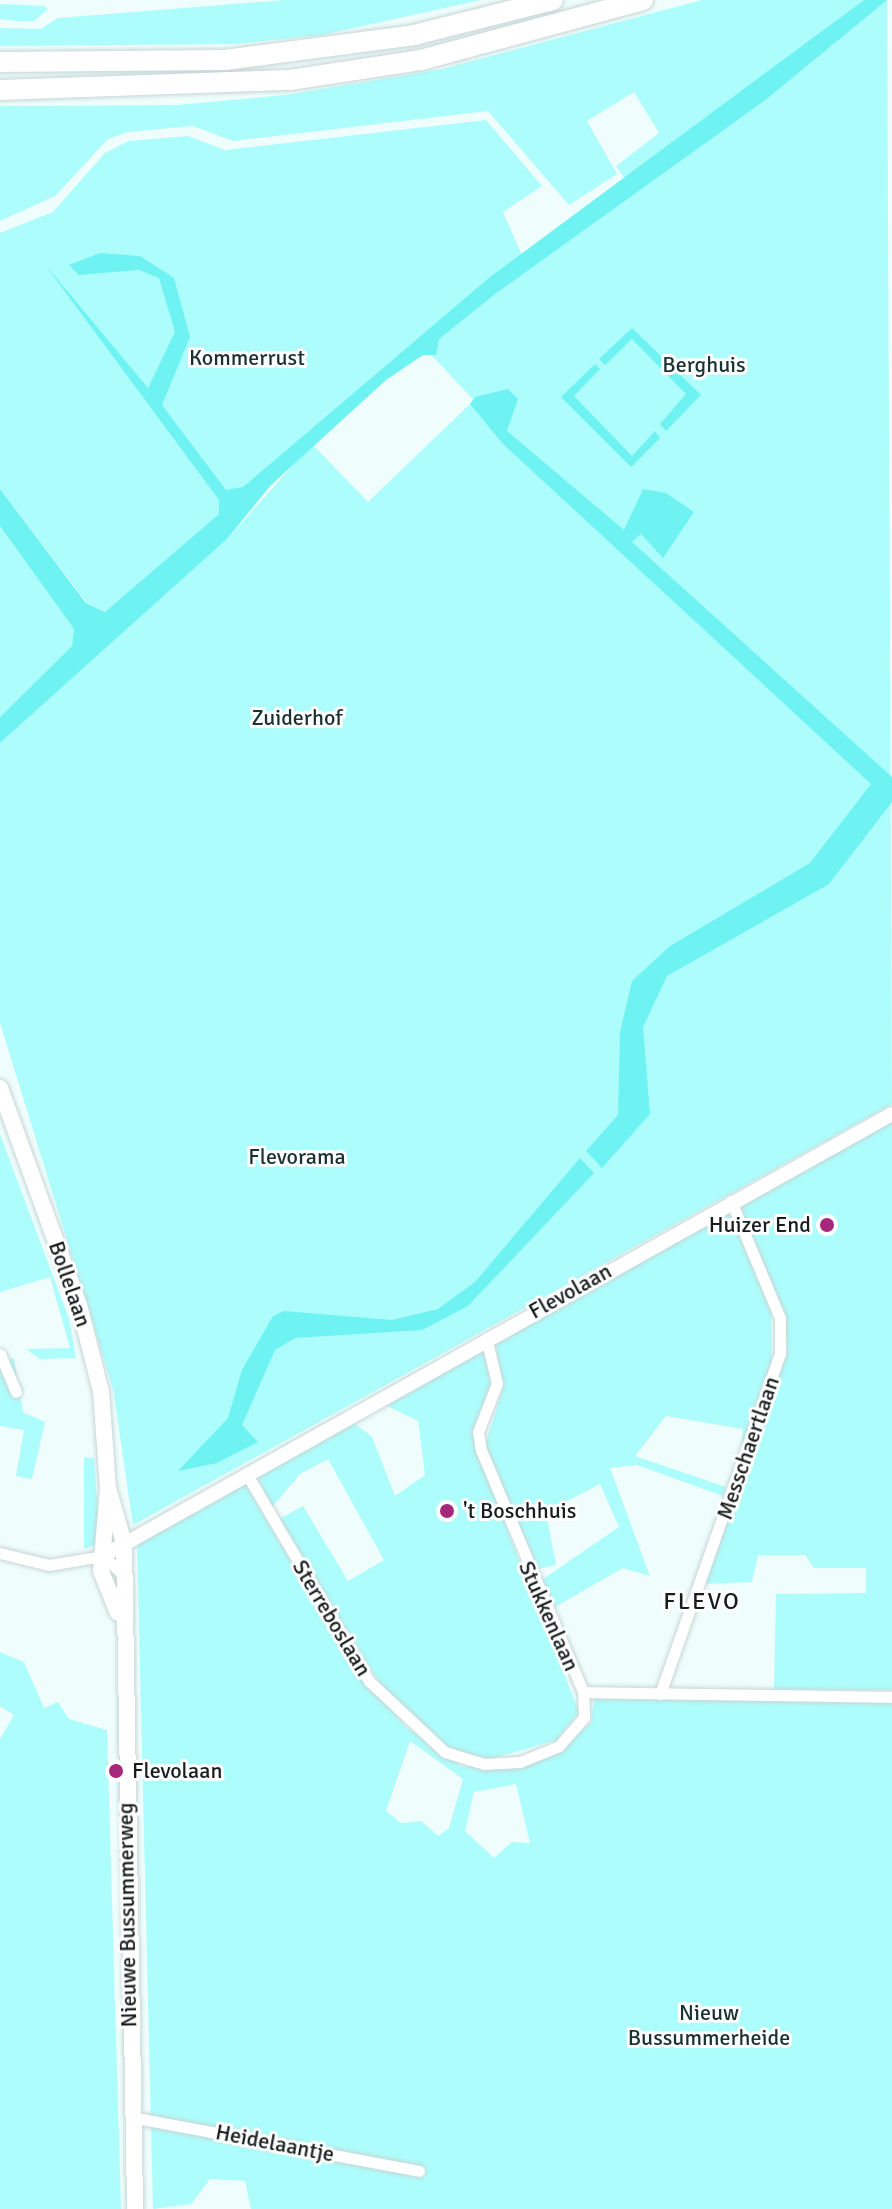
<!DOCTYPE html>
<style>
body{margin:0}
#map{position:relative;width:892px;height:2209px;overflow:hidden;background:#effefd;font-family:Signika,sans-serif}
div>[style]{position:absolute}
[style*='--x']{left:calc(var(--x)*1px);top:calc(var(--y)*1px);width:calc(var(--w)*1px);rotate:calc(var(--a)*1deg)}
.green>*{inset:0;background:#adfdfc}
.water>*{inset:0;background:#6ef3f2}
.roads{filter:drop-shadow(0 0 2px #c7d5d5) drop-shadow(0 0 2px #c7d5d5)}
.minor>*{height:11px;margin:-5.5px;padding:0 5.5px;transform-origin:5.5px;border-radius:5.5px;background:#fff}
.tertiary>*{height:14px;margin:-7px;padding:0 7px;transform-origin:7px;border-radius:7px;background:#fff}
.secondary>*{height:16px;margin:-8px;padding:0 8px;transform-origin:8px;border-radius:8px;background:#fff}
.motorway>*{height:20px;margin:-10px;padding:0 10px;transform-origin:10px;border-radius:10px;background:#fff}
.dots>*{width:22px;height:22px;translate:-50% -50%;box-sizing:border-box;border:4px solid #fff;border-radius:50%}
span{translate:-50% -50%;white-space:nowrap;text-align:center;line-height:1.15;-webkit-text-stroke:6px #fff;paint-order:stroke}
.park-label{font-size:22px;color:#1b3232}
.poi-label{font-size:22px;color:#171c1c}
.right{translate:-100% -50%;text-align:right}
.left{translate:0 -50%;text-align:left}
.street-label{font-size:22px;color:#171c1c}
.neighbourhood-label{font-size:24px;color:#171c1c;letter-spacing:2px}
</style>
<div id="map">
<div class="green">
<i style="clip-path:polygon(286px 0,481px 0,322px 35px,236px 44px,0 46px,0 28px,41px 29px,58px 18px)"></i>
<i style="clip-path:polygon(702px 0,864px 0,625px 179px,616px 166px,659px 133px,634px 92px,587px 121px,617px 174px,569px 205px,488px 111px,233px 141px,193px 126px,128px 132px,108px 139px,55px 196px,0 221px,0 106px,177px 105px,285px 95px,442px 69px)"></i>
<i style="clip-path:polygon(887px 0,892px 1104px,133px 1525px,113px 1389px,0 1023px,0 743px,227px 539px,312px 444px,368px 502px,470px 404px,502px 443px,515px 444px,421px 344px)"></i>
<i style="clip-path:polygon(0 4px,44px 6px,48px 9px,34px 21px,17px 21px,0 19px)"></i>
<i style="clip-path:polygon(486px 120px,542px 186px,503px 212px,522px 255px,232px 499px,43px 262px,220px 500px,219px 514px,127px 599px,105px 612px,87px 603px,0 489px,0 233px,53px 212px,105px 153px,129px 141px,188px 136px,225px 150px)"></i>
<i style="clip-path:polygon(0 526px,74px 629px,72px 646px,0 717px)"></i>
<i style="clip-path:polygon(892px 1121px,892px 1690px,774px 1689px,776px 1594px,866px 1593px,866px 1568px,814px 1568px,805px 1555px,758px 1555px,752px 1582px,703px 1584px,787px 1352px,785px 1316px,739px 1205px)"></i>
<i style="clip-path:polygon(0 1134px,69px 1319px,76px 1358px,40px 1359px,26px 1349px,70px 1348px,50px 1277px,0 1292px)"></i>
<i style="clip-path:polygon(729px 1212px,771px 1312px,772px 1370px,741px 1449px,743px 1429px,666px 1416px,635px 1456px,726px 1487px,723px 1496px,637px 1465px,610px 1468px,650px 1576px,623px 1568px,555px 1607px,543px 1579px,619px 1527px,600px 1484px,546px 1512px,556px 1565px,538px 1569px,485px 1445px,503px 1388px,495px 1341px)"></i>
<i style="clip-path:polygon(483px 1348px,492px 1386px,477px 1453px,579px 1712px,557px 1740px,490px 1759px,452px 1751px,387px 1695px,279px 1519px,303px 1506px,348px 1581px,384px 1560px,328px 1459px,300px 1474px,272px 1507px,257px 1475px,353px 1422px,372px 1437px,395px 1496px,425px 1475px,418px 1421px,383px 1404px)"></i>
<i style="clip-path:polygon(14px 1358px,23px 1412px,45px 1422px,32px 1479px,16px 1476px,24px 1430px,0 1426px,0 1360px)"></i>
<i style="clip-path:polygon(84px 1457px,94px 1458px,99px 1525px,98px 1544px,84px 1549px)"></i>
<i style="clip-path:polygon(evenodd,244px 1482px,350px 1662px,406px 1727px,461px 1766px,512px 1768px,548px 1757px,591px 1723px,594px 1699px,892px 1702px,892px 2209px,251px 2209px,245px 2181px,210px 2179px,191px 2204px,153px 2209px,137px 1543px,244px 1482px,410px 1741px,463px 1779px,449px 1828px,438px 1836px,421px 1821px,401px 1823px,386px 1811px,410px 1741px,244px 1482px,516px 1784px,530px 1843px,512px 1842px,494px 1858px,465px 1831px,474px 1792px,516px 1784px)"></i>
<i style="clip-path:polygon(0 1652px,24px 1662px,44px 1708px,58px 1702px,69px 1719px,107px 1730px,121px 2209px,0 2209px,0 1739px,14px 1715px,0 1706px)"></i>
</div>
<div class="water">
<i style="clip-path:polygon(864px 0,887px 0,764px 101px,495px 294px,439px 339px,436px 355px,423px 355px,386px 380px,270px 486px,227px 539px,0 743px,0 717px,72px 646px,74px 629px,0 526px,0 489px,86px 603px,105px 612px,219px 514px,219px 500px,43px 262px,148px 388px,175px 332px,159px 278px,139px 270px,79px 275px,69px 265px,100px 253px,140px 256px,174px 278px,190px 337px,162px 405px,226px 490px,243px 487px,490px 277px)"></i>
<i style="clip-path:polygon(632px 328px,701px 395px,666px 431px,660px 424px,686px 394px,632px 339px,605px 365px,599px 359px)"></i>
<i style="clip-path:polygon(595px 364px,600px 369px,574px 396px,632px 456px,655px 431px,660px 438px,631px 467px,561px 397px)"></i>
<i style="clip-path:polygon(508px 389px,518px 399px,507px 431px,624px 530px,643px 489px,666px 493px,694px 512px,663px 558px,641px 534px,632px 542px,892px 777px,892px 802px,829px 884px,667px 976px,643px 1027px,650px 1114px,602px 1168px,586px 1151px,618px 1115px,620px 1032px,632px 981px,670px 946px,810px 863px,871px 784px,502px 443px,470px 404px,475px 397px)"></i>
<i style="clip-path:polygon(580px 1158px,594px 1173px,468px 1306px,422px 1330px,295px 1338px,275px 1350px,242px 1425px,258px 1442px,217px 1463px,178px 1471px,228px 1418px,242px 1370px,273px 1316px,284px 1311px,392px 1320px,438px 1309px,475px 1282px)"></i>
</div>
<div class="roads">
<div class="minor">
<i style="--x:486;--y:1338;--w:46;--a:76.3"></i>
<i style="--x:497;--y:1383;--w:53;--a:111.2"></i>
<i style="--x:478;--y:1432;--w:18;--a:81"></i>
<i style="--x:481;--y:1450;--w:263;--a:67.1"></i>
<i style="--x:583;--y:1692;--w:309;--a:0.9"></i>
<i style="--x:0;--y:1354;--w:41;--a:67.2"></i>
<i style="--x:246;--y:1473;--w:242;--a:59.4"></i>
<i style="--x:369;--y:1681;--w:104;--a:43.1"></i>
<i style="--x:445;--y:1752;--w:41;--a:17.1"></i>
<i style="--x:484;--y:1764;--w:36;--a:-3"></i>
<i style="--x:520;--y:1762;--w:42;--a:-22.3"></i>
<i style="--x:559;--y:1746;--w:38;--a:-49"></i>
<i style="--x:584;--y:1717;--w:25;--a:-92"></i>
<i style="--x:0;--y:1553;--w:50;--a:13.8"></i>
<i style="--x:49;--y:1565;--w:55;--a:-9.5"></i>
<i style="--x:103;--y:1556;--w:25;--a:43"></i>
<i style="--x:660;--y:1694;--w:361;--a:-70.6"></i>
<i style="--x:780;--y:1354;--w:36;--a:-90"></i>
<i style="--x:780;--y:1318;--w:127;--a:-112.7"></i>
<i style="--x:131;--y:2117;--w:293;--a:10.6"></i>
</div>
<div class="tertiary">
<i style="--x:103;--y:1556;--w:904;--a:-29.26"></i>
</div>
<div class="secondary">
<i style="--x:0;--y:1088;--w:231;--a:70"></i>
<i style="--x:79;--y:1305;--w:89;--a:75.7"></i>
<i style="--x:101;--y:1391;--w:97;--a:85.9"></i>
<i style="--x:108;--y:1488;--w:83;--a:94.8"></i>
<i style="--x:101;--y:1571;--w:45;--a:68"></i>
<i style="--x:108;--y:1488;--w:57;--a:73.8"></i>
<i style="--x:124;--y:1543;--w:666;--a:89.05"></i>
</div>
<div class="motorway">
<i style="--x:0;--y:62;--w:225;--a:-0.5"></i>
<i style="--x:225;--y:60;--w:191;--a:-7.5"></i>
<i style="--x:414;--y:35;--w:143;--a:-14.1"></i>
<i style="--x:0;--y:90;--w:290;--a:-2"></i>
<i style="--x:290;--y:80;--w:133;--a:-8.7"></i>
<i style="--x:421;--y:60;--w:230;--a:-15.1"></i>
</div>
</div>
<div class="dots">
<i style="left:827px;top:1225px;background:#a5287b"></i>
<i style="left:447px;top:1511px;background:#a5287b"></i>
<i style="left:116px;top:1771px;background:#a5287b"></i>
</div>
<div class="park-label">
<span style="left:247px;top:358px">Kommerrust</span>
<span style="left:704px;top:365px">Berghuis</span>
<span style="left:297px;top:718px">Zuiderhof</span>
<span style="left:297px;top:1157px">Flevorama</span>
<span style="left:709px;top:2025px">Nieuw<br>Bussummerheide</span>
</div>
<div class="poi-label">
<span class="right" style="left:811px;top:1225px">Huizer End</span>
<span class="left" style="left:463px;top:1511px">'t Boschhuis</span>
<span class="left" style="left:132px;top:1771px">Flevolaan</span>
</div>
<div class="street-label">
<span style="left:70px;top:1284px;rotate:71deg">Bollelaan</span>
<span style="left:570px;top:1291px;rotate:-29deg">Flevolaan</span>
<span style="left:748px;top:1448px;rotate:-71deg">Messchaertlaan</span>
<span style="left:549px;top:1616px;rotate:66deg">Stukkenlaan</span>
<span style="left:332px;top:1618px;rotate:59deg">Sterreboslaan</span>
<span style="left:127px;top:1915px;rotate:-91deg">Nieuwe Bussummerweg</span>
<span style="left:275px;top:2143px;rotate:11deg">Heidelaantje</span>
</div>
<div class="neighbourhood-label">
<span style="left:702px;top:1602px">FLEVO</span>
</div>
</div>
